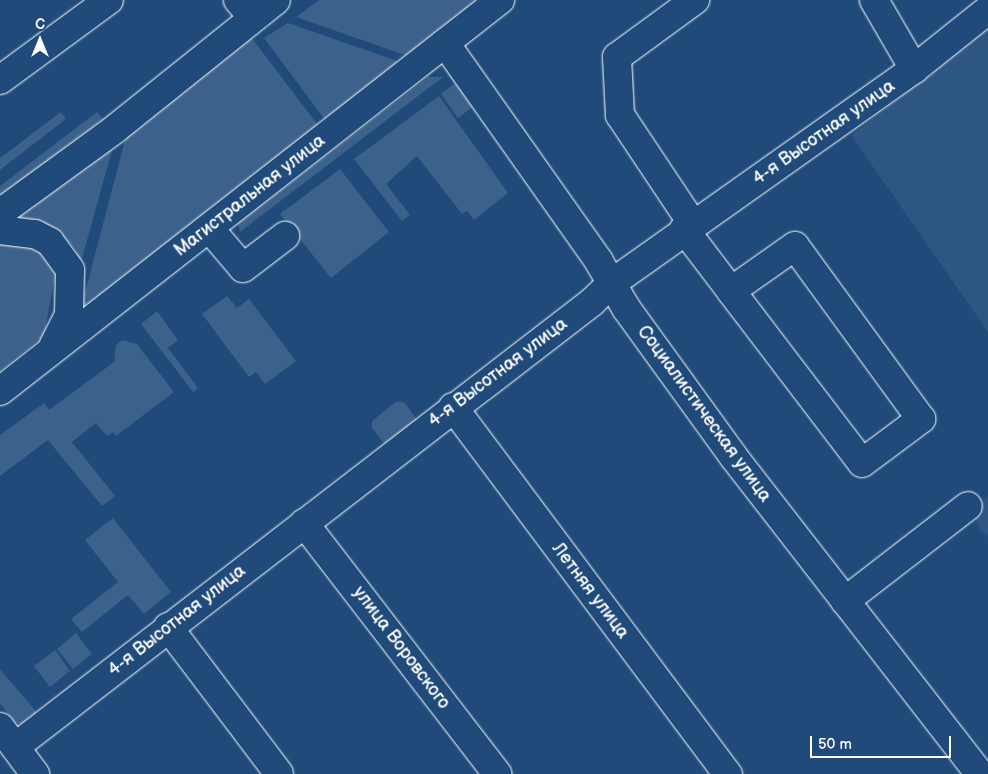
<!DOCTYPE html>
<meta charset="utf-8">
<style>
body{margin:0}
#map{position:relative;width:988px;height:774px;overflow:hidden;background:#1f4a7a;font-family:"Balsamiq Sans",sans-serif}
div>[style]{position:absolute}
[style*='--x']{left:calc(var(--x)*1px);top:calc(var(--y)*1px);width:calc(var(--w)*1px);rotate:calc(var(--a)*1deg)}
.built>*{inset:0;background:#2e5683}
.green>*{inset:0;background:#3c618b}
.roads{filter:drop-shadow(0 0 1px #fff) drop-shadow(0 0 1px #fff)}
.minor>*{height:28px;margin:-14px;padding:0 14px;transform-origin:14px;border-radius:14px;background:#1f4a7a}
.major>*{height:28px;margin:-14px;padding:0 14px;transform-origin:14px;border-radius:14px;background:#1f4a7a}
span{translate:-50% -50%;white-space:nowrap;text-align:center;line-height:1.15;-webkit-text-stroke:4px #1f4a7a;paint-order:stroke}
.street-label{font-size:18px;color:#fff}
.north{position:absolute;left:15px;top:15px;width:50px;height:50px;-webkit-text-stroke:4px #1f4a7a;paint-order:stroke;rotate:0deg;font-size:14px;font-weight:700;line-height:20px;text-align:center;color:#fff}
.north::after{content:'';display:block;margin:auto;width:18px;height:22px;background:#fff;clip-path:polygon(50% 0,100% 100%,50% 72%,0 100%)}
.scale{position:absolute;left:810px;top:736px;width:141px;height:22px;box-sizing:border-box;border:2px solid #fff;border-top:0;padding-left:6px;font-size:15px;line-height:18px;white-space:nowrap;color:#fff;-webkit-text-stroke:4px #1f4a7a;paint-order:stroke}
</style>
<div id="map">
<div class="built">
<i style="clip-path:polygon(988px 29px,988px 332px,851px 135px)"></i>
<i style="clip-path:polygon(988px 496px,988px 537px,980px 530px,971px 509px)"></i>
</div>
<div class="green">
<i style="clip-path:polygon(319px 0,486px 0,413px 58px,296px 17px)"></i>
<i style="clip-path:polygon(288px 23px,406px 64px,328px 124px,264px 38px)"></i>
<i style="clip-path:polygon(251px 37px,321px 129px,79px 316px,126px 136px)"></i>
<i style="clip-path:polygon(428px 77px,443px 77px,240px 232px,238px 223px)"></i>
<i style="clip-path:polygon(456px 83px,474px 106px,458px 118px,441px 94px)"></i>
<i style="clip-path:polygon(439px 96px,508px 193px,474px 220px,467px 211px,462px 214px,417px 156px,386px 184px,410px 215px,402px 221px,354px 159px)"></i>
<i style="clip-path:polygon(61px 112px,66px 119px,0 170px,0 158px)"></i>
<i style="clip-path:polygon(97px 112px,103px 119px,0 198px,0 186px)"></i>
<i style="clip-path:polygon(113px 147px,79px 269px,76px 250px,56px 229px,13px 218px)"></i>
<i style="clip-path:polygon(340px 169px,389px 232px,331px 278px,280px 214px)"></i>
<i style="clip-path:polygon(20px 241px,45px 251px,56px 270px,44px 336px,0 371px,0 242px)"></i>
<i style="clip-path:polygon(227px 296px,237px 308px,249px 299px,296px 361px,265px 384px,256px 372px,249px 377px,202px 314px)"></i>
<i style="clip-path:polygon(157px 311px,178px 340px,168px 348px,198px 388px,193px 392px,141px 324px)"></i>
<i style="clip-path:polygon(122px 340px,137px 344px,174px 392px,116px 436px,113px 432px,107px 436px,96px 423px,72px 442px,115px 496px,102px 506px,48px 440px,0 476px,0 435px,44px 403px,49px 410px,114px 362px,116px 345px)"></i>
<i style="clip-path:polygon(397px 401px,405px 403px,418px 421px,385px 445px,372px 428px,372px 421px)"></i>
<i style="clip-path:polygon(113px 518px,171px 592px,144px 614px,128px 595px,82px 632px,71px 619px,118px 582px,85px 540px)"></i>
<i style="clip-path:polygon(76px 633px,92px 654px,73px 669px,57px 649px)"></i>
<i style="clip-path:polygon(55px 650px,70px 671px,50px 687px,34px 666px)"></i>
<i style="clip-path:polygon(0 669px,39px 715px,25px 725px,14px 722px,0 703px)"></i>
</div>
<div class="roads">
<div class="minor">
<i style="--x:238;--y:0;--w:23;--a:50"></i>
<i style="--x:874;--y:0;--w:80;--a:59.9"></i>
<i style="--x:445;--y:43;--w:266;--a:54.8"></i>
<i style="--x:598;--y:260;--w:56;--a:59.7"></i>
<i style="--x:626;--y:308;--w:183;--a:54.1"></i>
<i style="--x:733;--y:456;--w:403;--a:52.2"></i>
<i style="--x:0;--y:80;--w:135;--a:-36.3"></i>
<i style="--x:692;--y:223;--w:130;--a:-123.7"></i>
<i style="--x:620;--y:115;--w:58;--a:-93"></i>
<i style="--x:617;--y:57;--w:97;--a:-36.2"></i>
<i style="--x:209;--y:228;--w:52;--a:49.6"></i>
<i style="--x:243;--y:268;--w:53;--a:-37.3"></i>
<i style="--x:684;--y:229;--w:78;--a:52.8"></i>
<i style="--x:731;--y:291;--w:216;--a:52.7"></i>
<i style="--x:862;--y:463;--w:74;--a:-36.7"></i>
<i style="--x:921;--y:419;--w:214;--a:-126.1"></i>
<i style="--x:795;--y:246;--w:78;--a:144.9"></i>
<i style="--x:453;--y:407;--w:459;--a:53.2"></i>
<i style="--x:304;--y:523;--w:317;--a:52.4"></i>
<i style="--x:845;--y:601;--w:155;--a:-37.7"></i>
<i style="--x:168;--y:627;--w:184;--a:52.9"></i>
<i style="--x:15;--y:747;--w:729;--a:-37.64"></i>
<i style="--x:592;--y:302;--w:28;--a:-44"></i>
<i style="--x:612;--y:283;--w:370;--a:-35.3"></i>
<i style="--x:914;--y:69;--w:95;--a:-38.6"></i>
</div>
<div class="major">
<i style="--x:0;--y:213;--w:142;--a:-36.1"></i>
<i style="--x:115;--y:129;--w:206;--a:-38.7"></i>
<i style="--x:0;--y:230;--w:35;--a:7"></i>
<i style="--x:35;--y:234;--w:17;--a:28"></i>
<i style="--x:50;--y:242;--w:34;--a:54"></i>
<i style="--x:70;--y:270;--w:45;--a:91.3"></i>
<i style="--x:69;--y:315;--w:34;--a:117"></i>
<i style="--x:0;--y:391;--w:635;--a:-38.03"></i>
<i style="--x:0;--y:727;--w:59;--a:53.3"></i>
</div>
</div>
<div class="street-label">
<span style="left:824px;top:133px;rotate:-35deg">4-я Высотная улица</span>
<span style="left:250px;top:196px;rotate:-38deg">Магистральная улица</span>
<span style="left:498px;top:373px;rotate:-37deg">4-я Высотная улица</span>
<span style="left:704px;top:414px;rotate:54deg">Социалистическая улица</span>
<span style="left:590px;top:591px;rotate:53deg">Летняя улица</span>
<span style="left:177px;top:621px;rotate:-38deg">4-я Высотная улица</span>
<span style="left:401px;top:648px;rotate:53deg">улица Воровского</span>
</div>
<div class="north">С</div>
<div class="scale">50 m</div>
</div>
